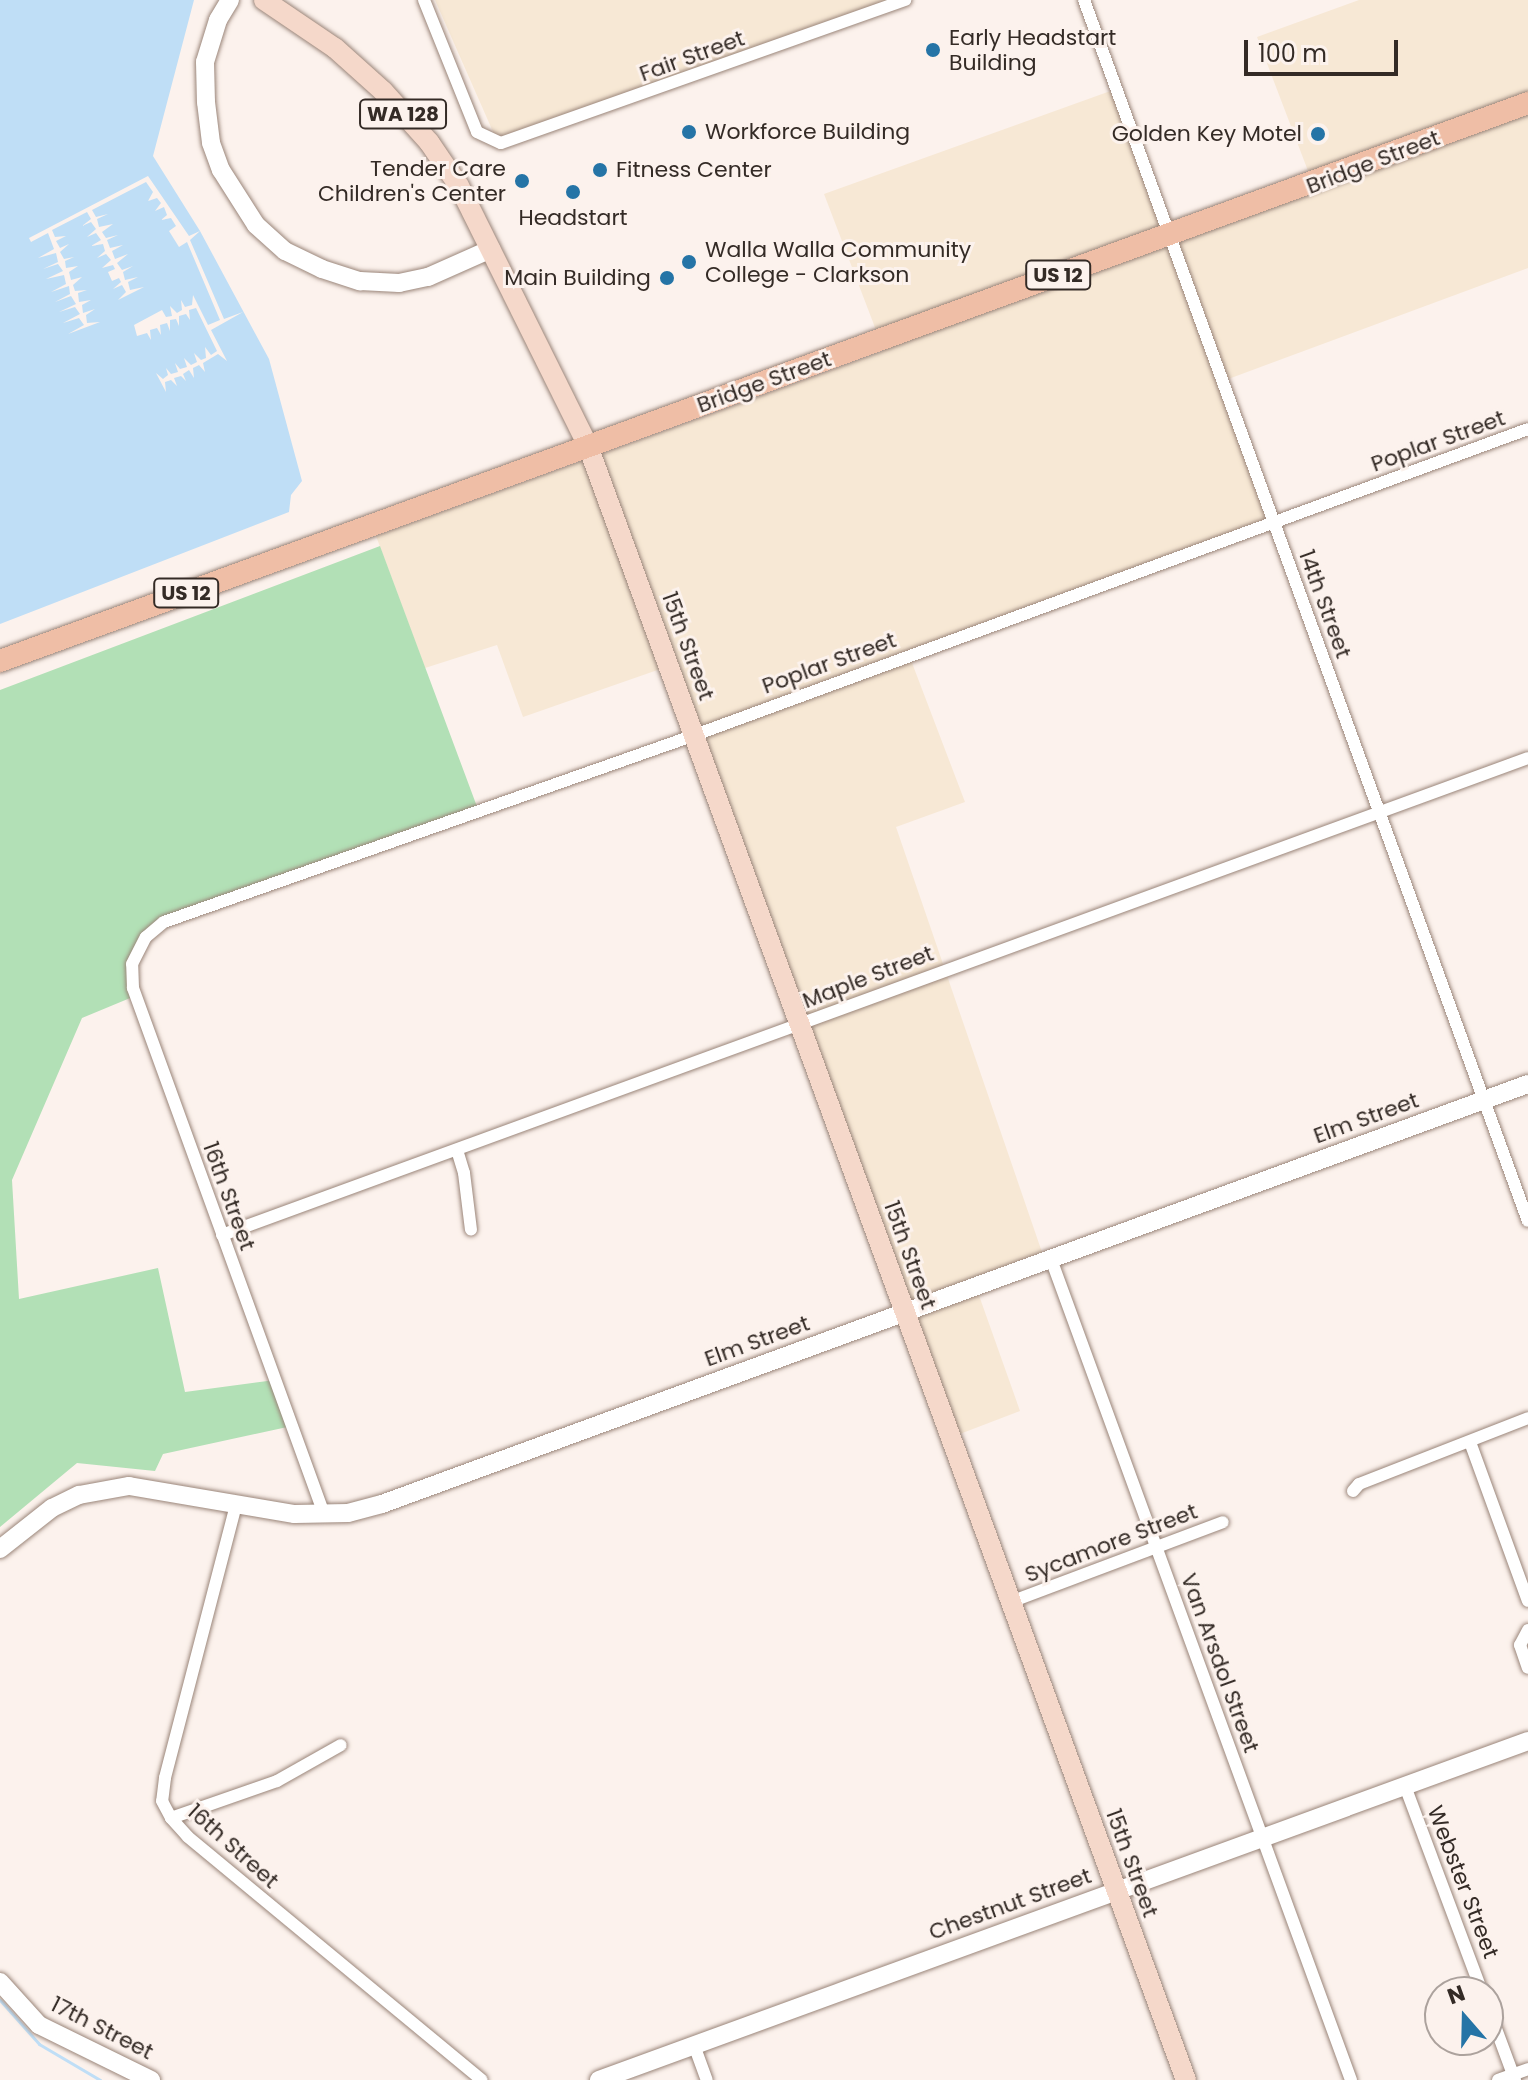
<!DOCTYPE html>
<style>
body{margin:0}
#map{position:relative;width:1528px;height:2080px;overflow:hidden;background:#fcf2ed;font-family:Poppins,sans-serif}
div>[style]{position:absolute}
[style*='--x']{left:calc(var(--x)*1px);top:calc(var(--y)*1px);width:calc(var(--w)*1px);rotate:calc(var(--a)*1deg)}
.commercial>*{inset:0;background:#f7e8d5}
.green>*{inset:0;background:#b2e0b6}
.water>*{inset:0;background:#bfdef6}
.pier>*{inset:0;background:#fcf2ed}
.stream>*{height:3px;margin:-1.5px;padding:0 1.5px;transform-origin:1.5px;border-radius:1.5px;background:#bfdef6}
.roads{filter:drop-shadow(0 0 2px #9a8579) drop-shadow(0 0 2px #9a8579)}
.street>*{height:12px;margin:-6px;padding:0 6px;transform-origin:6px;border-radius:6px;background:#fff}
.secondary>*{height:18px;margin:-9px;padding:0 9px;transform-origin:9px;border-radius:9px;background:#fff}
.primary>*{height:20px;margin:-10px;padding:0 10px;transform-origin:10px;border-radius:10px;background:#f5d8ca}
.highway>*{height:22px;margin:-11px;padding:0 11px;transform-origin:11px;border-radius:11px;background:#efbea6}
.dots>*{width:22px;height:22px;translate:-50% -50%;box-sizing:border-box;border:4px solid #fcf2ed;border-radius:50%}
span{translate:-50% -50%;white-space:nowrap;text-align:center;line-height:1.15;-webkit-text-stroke:6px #fcf2ed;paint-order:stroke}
.shield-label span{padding:2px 6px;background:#fcf2ed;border:2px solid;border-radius:6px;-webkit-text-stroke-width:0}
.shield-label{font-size:20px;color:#342b26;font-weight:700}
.poi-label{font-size:22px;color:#342b26}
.left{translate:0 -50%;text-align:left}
.right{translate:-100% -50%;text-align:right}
.street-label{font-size:22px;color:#342b26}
.north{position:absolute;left:1424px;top:1976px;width:80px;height:80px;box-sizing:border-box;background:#fcf2ed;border:2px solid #aca29d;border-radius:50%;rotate:340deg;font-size:22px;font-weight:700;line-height:32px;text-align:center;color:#342b26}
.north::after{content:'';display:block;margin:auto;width:28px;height:36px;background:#2574a6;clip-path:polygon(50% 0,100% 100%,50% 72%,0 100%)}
.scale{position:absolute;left:1244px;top:40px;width:154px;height:36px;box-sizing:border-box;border:4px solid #342b26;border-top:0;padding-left:10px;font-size:24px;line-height:28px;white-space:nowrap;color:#342b26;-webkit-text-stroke:6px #fcf2ed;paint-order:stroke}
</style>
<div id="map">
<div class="commercial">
<i style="clip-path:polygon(435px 0,900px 0,502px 139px,494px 134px)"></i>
<i style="clip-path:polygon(1359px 0,1528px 0,1528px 268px,1223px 381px,1274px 523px,909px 655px,965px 802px,896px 827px,1045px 1261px,976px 1287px,1020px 1411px,952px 1437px,669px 666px,523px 717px,497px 645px,425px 668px,376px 536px,884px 351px,824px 194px,1116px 89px,1168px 234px,1313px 184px,1257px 37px)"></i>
</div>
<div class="green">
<i style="clip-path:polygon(380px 546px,479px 812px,164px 922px,132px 964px,135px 996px,82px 1018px,12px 1180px,19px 1299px,158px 1268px,185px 1392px,275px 1380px,292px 1426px,163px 1454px,155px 1471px,77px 1463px,0 1527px,0 690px)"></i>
</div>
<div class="water">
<i style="clip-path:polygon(0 0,194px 0,153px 156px,200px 231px,269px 359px,302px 481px,291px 495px,289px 512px,0 624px)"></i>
</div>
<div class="pier">
<i style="clip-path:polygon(148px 176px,189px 236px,200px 231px,190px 240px,224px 319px,243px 312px,211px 330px,227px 361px,218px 354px,203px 363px,205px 372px,199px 365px,193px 368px,194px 378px,189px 370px,183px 374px,186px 381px,181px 376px,174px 378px,177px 386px,171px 380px,165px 382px,166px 392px,156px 373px,163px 379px,168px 375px,166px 368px,171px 374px,178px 372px,175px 363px,180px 369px,187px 367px,184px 358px,191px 365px,197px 362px,194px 353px,201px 360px,206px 358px,205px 347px,211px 355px,217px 351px,196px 308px,189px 310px,190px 320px,186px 314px,179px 316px,179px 326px,176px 319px,170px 320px,170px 331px,167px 323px,160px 325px,161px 335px,157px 328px,150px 330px,151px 340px,147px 333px,137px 336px,134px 325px,162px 310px,166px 317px,172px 316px,170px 306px,177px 313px,182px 310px,181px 300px,185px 307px,192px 305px,193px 295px,208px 325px,220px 320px,187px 242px,179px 247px,169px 231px,176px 226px,171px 218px,161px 220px,167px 215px,164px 207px,155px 211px,161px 203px,157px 198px,148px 201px,153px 192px,146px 182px,92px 210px,96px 217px,108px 214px,97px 219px,99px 227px,113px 224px,102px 232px,106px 238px,118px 235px,107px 240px,110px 248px,123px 245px,112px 251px,115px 259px,128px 254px,117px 263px,122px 270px,133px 266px,123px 272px,125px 280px,138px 277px,128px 282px,130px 290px,144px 287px,118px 300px,126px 292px,122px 285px,113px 289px,121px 282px,119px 278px,112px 281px,108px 272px,115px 269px,113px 265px,102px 268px,111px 260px,106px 254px,97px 258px,105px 251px,103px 244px,91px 246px,101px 240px,96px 233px,87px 237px,96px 229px,91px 222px,82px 226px,91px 219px,87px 212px,52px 230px,55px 237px,66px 236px,56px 241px,60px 248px,69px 244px,60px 252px,64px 259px,74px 257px,65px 261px,66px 268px,78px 266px,69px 272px,71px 280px,82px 277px,73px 285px,75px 291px,87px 290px,78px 293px,79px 302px,91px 300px,82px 305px,83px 313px,95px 309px,86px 315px,87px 323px,100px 322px,68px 334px,84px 325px,79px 318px,63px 323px,80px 314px,75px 307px,59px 312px,76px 304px,71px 296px,55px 302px,70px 294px,69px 286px,51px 292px,66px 284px,64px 275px,46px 279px,63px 271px,58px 264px,43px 269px,58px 262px,56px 253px,38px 258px,54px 249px,48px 233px,31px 242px,29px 238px)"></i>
</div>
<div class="stream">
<i style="--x:0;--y:2000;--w:59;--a:48.4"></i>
<i style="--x:39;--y:2044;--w:71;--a:30.5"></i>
</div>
<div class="roads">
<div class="street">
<i style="--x:424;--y:0;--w:142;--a:68.1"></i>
<i style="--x:477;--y:132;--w:26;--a:25"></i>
<i style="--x:501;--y:143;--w:429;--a:-19.5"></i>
<i style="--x:1084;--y:0;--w:1299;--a:70.02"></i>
<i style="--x:457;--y:1150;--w:24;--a:73"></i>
<i style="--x:464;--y:1173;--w:57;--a:83"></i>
<i style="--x:222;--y:1235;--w:1390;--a:-20.06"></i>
<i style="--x:1051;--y:1259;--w:874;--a:69.93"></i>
<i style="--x:1470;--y:1442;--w:169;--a:70"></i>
<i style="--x:1353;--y:1491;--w:9;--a:-49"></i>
<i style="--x:1359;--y:1484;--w:181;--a:-21.3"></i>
<i style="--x:236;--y:1505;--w:282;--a:104.6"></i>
<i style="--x:165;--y:1778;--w:23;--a:97"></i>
<i style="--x:162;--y:1801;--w:19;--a:62"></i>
<i style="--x:171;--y:1818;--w:25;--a:48"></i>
<i style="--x:188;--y:1837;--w:381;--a:39.6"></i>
<i style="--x:324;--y:1514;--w:560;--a:-109.96"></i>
<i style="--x:133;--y:988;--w:24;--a:-92"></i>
<i style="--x:132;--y:964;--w:30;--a:-63"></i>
<i style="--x:146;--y:937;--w:23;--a:-40"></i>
<i style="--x:164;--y:922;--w:563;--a:-19.4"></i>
<i style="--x:695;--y:735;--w:887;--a:-20.17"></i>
<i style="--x:1013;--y:1601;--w:224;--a:-20.6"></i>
<i style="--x:1528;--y:1630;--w:17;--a:118"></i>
<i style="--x:1520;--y:1645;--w:24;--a:71"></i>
<i style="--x:1405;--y:1786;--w:220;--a:69.5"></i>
<i style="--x:171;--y:1818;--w:112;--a:-19.2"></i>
<i style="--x:277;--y:1781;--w:73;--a:-29.4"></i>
<i style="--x:1488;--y:2007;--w:78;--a:69.7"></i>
<i style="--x:694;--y:2045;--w:37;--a:70"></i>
<i style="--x:1498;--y:2080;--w:32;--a:-20"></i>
</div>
<div class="secondary">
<i style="--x:230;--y:0;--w:23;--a:121"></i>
<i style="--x:218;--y:20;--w:44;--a:107.2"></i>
<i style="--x:205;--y:62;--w:40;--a:88.6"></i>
<i style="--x:206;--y:102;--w:41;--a:83"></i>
<i style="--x:211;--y:143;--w:29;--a:70"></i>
<i style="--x:221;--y:170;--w:65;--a:57.5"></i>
<i style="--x:256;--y:225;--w:39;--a:42"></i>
<i style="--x:285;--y:251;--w:41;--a:25.9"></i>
<i style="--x:322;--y:269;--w:40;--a:18"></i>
<i style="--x:360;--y:281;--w:39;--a:3"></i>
<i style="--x:399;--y:283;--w:30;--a:-12"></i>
<i style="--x:428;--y:277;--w:69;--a:-24"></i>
<i style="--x:0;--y:1549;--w:66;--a:-38.3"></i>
<i style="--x:52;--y:1508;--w:30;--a:-26"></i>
<i style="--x:79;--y:1495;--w:51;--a:-10.2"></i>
<i style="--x:129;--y:1486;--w:168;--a:9.6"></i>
<i style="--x:295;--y:1514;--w:53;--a:-1.1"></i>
<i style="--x:348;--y:1513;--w:35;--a:-15"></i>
<i style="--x:382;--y:1504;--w:1221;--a:-20.13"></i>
<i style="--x:0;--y:1982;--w:58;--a:47.8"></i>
<i style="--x:39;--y:2025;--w:125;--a:26.2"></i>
<i style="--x:599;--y:2080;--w:989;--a:-20.05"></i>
</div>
<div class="primary">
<i style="--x:264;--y:0;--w:86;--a:34.1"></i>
<i style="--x:335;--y:48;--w:64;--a:41.9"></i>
<i style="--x:383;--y:91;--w:69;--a:48"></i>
<i style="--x:429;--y:142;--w:53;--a:55.7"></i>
<i style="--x:459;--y:186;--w:290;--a:63.6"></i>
<i style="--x:588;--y:446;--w:1740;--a:69.9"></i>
</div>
<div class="highway">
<i style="--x:0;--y:661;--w:1627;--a:-20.06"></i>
</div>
</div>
<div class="dots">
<i style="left:933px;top:50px;background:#2574a6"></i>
<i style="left:689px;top:132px;background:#2574a6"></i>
<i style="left:1318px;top:134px;background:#2574a6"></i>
<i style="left:600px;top:170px;background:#2574a6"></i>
<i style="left:522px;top:181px;background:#2574a6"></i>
<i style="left:573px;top:192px;background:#2574a6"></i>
<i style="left:689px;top:262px;background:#2574a6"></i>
<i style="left:667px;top:278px;background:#2574a6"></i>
</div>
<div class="shield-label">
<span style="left:403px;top:114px">WA 128</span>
<span style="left:1058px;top:275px">US 12</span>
<span style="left:186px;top:593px">US 12</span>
</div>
<div class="poi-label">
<span class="left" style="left:949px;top:50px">Early Headstart<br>Building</span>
<span class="left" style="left:705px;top:132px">Workforce Building</span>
<span class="right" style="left:1302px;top:134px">Golden Key Motel</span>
<span class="right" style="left:506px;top:181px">Tender Care<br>Children's Center</span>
<span class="left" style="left:616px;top:170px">Fitness Center</span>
<span style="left:573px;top:218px">Headstart</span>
<span class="left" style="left:705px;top:262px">Walla Walla Community<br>College - Clarkson</span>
<span class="right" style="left:651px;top:278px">Main Building</span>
</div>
<div class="street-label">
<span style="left:692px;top:56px;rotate:-20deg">Fair Street</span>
<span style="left:1373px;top:162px;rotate:-21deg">Bridge Street</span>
<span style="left:764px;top:382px;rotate:-20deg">Bridge Street</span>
<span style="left:1438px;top:441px;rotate:-20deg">Poplar Street</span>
<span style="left:1325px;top:604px;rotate:70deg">14th Street</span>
<span style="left:688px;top:646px;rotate:70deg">15th Street</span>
<span style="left:829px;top:663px;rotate:-20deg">Poplar Street</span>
<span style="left:868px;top:977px;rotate:-21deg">Maple Street</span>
<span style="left:1366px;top:1118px;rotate:-20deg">Elm Street</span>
<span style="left:229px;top:1196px;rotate:70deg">16th Street</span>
<span style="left:910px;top:1255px;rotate:70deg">15th Street</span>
<span style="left:757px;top:1341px;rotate:-20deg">Elm Street</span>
<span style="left:1111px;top:1543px;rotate:-21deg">Sycamore Street</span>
<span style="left:1220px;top:1663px;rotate:70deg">Van Arsdol Street</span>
<span style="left:233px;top:1846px;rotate:42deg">16th Street</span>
<span style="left:1132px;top:1863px;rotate:70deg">15th Street</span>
<span style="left:1463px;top:1882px;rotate:69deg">Webster Street</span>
<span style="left:1010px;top:1904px;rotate:-20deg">Chestnut Street</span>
<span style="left:102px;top:2028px;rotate:27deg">17th Street</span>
</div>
<div class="north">N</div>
<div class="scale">100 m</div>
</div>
